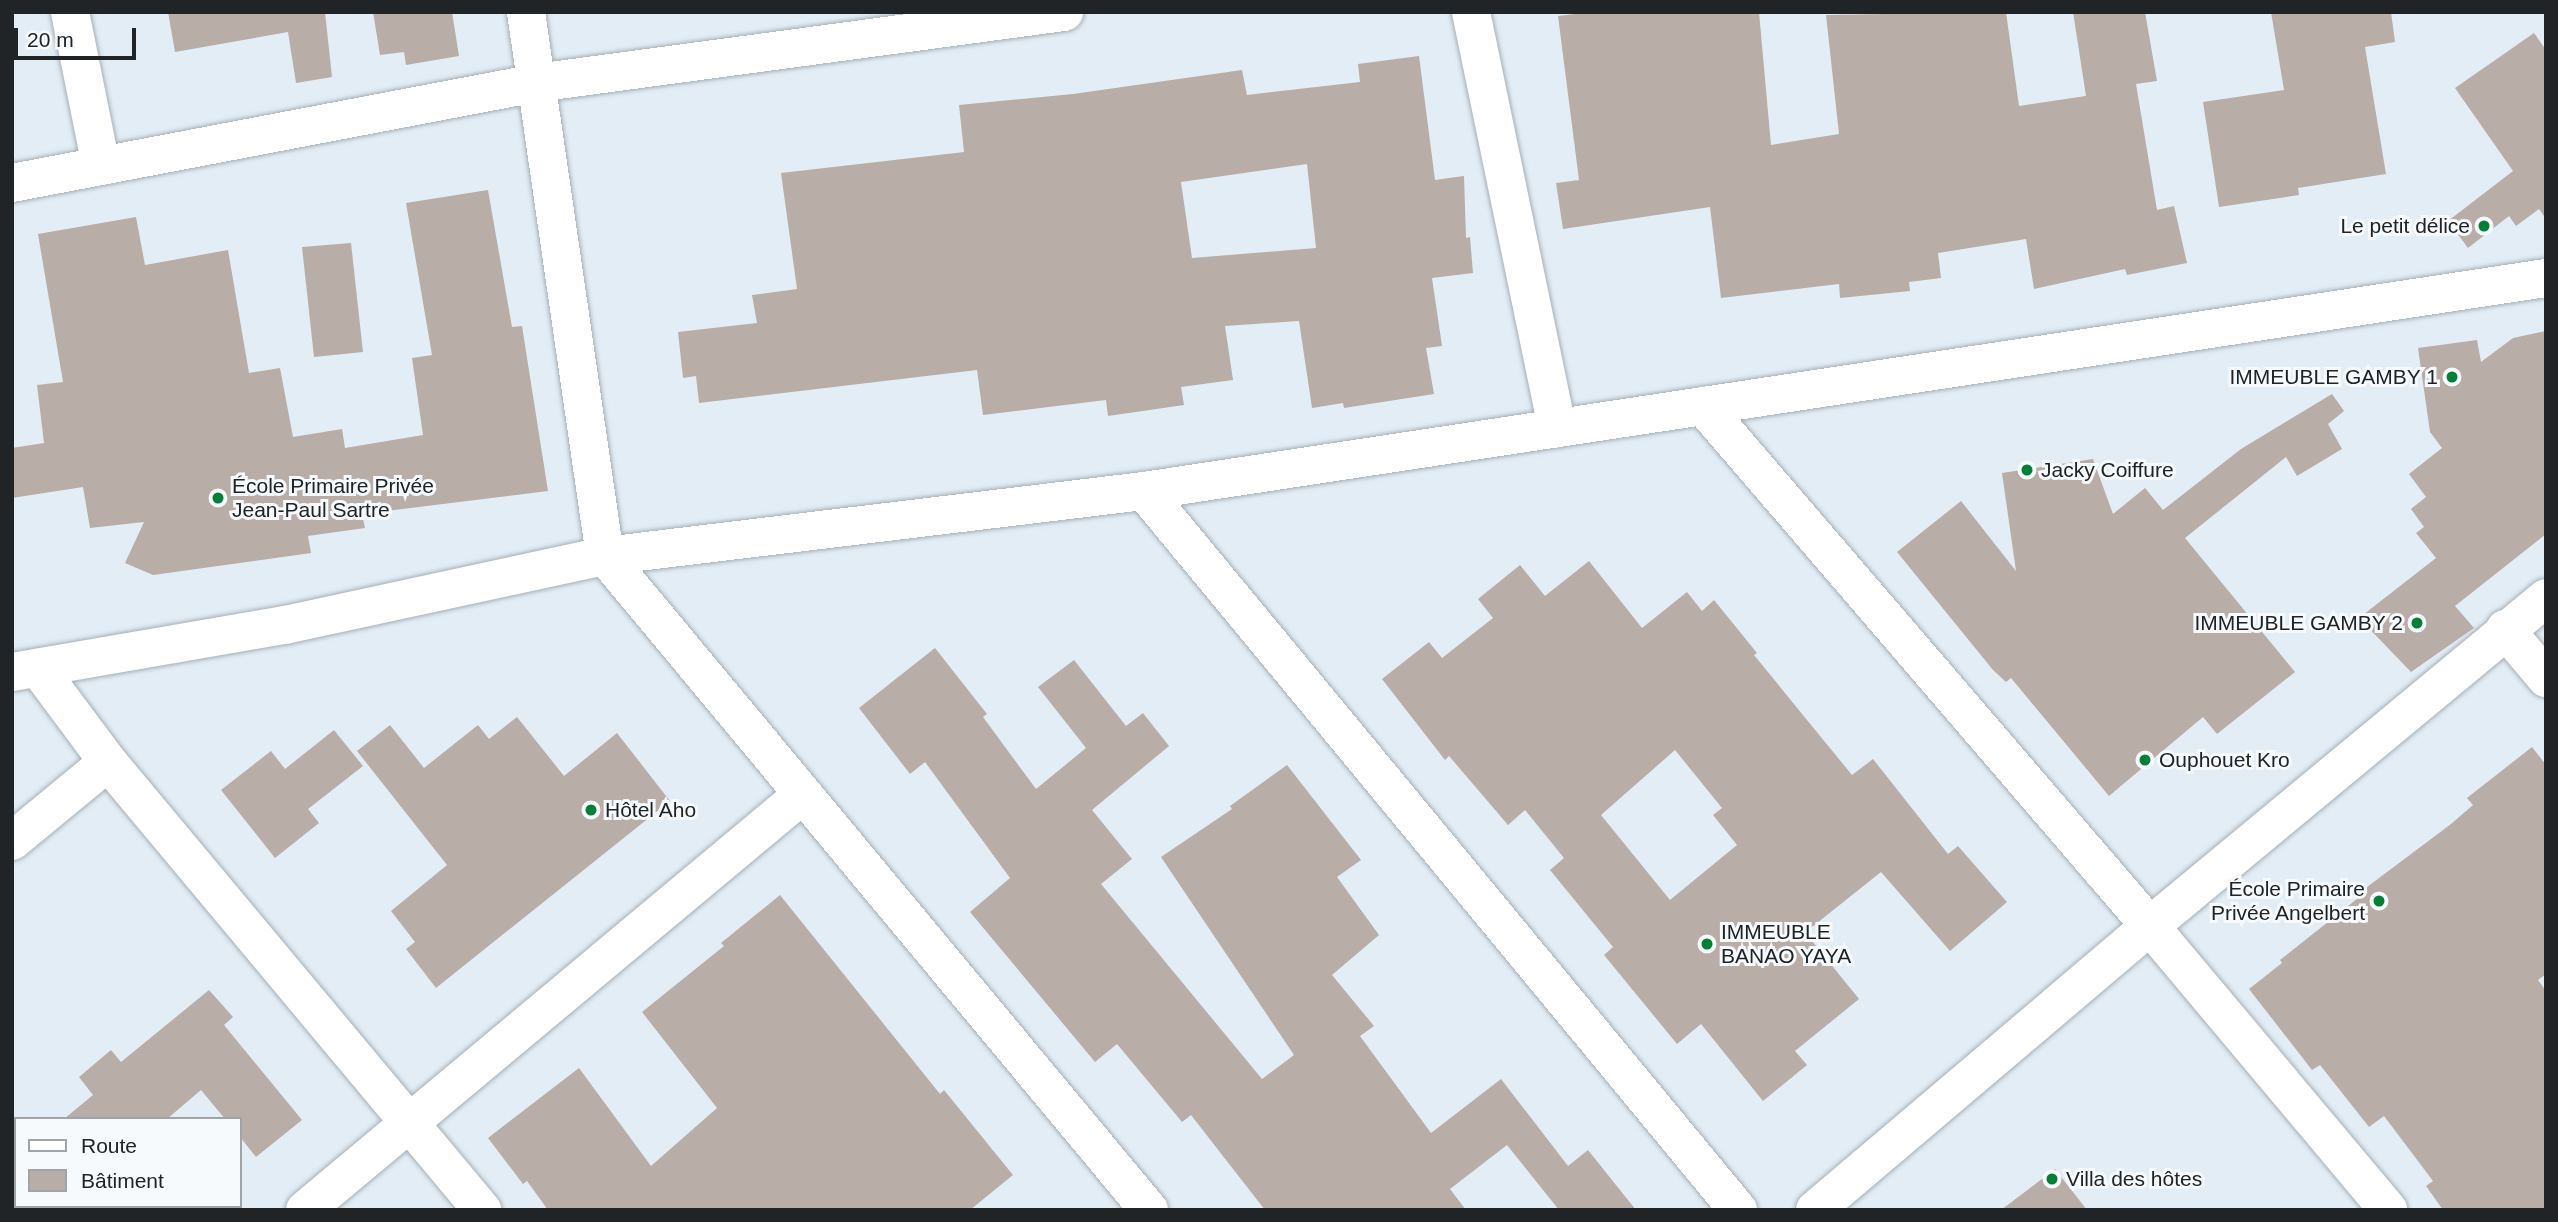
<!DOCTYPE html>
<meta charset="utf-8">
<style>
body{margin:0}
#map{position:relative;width:2558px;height:1222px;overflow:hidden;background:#e3edf6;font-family:Helvetica,sans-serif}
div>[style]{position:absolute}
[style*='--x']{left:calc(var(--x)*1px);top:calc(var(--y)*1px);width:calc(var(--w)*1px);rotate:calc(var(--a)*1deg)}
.building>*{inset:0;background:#b9ada7}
.roads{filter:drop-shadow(0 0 2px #a5afb7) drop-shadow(0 0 2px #a5afb7)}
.minor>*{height:38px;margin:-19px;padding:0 19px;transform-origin:19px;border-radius:19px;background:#fff}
.dots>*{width:19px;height:19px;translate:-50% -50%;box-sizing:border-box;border:4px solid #f6fafd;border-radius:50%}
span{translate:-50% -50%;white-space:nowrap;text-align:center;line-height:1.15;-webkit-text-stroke:6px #f6fafd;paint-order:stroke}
.poi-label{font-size:21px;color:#202427}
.right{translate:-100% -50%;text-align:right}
.left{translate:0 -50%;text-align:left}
.frame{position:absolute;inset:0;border:14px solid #202427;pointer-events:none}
.legend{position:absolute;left:14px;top:1117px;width:228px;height:91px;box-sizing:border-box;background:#f6fafd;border:2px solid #a0a4a7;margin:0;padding:9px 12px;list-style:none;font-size:21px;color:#202427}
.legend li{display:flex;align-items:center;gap:14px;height:35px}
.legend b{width:35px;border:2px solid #a0a4a7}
.scale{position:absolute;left:14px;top:28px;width:122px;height:32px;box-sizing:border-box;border:4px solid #202427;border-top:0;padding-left:9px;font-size:21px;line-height:24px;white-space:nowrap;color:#202427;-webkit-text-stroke:5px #f6fafd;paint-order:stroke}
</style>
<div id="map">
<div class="building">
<i style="clip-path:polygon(168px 12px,325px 12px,332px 77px,296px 83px,288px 32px,175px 52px)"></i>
<i style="clip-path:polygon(373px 12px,452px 12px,459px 56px,406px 65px,404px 52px,380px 55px)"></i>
<i style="clip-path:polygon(1592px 12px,1759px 12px,1771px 145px,1839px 134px,1826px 15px,2006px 12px,2019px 106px,2086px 96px,2073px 12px,2145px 12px,2157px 81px,2136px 84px,2157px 210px,2174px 206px,2187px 263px,2127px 275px,2125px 269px,2034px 289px,2026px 239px,1938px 253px,1941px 278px,1909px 282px,1910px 291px,1840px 298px,1839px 284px,1721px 298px,1710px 207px,1563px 229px,1556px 183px,1579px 180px,1558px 16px)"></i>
<i style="clip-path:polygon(2271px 12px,2391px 12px,2395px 42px,2365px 47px,2386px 174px,2298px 188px,2299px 195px,2219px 207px,2203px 102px,2284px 90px)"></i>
<i style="clip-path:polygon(2534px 33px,2546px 50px,2546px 219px,2539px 209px,2516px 226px,2509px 216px,2468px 248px,2448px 221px,2513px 171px,2455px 88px)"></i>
<i style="clip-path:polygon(evenodd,1419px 56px,1435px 180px,1464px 176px,1466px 238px,1470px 237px,1473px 273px,1432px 278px,1442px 346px,1426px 348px,1434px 394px,1344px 408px,1343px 403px,1312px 408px,1299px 321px,1225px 326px,1233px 380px,1181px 387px,1184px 405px,1108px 416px,1106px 400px,983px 415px,977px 370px,699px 403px,696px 376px,683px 378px,678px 332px,757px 323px,752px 295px,797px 289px,781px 173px,964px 152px,959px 105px,1073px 94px,1242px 70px,1247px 95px,1360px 82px,1358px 64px,1419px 56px,1307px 164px,1316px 248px,1192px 258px,1181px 182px,1307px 164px)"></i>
<i style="clip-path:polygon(488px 190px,512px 327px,522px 326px,548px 491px,362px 514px,365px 528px,308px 536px,311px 553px,153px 575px,125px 563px,144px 522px,90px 528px,83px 487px,12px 498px,12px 448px,44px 443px,37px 385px,63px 382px,38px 234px,136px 217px,145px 265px,228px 250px,249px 373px,280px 368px,293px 437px,342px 429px,345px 448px,423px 435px,412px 358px,432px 355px,406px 203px)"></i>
<i style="clip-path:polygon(351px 243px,363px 352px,314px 357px,302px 247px)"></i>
<i style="clip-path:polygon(2546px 331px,2546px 534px,2455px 606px,2474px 628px,2411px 672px,2359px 618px,2436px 558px,2416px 533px,2424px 527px,2411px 509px,2426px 497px,2409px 474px,2442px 448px,2430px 432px,2418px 348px,2477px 340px,2481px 362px,2513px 338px)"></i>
<i style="clip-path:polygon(2332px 394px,2344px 411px,2328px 424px,2342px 449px,2297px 476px,2286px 457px,2185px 538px,2295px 672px,2217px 734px,2203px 717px,2109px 796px,2011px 678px,2006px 682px,1993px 670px,1897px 552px,1961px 501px,2016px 571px,2002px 473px,2093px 459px,2113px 514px,2145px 488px,2163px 510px,2241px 449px)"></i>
<i style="clip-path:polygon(evenodd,1589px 561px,1642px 628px,1687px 592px,1702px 611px,1714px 600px,1757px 653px,1754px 655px,1852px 775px,1873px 759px,1948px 854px,1958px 846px,2007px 902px,1950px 951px,1881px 872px,1807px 931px,1808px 936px,1859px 999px,1795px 1051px,1807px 1065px,1763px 1101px,1701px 1024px,1677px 1044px,1604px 955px,1613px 947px,1550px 870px,1564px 858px,1525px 810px,1508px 825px,1449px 756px,1445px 760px,1382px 679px,1429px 642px,1442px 658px,1493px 618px,1478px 599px,1520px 565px,1545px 596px,1589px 561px,1675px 750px,1722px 808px,1713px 815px,1737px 845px,1670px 900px,1601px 815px,1675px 750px)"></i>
<i style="clip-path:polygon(935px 648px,987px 714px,983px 717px,1036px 789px,1086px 748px,1038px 687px,1074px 660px,1126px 726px,1143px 713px,1169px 746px,1092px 810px,1132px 859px,1101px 884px,1262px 1079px,1294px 1055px,1161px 857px,1232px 809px,1230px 806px,1287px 765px,1361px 860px,1337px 877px,1379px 935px,1332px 975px,1374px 1026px,1360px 1036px,1431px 1133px,1501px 1079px,1568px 1166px,1588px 1150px,1636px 1210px,1559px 1210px,1507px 1145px,1450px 1189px,1466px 1210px,1265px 1210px,1191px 1115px,1182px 1122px,1117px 1044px,1095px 1062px,970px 912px,1010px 878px,925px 762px,910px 774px,859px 708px)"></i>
<i style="clip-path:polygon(517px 717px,564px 776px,617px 733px,670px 801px,436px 988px,406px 949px,415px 942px,391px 911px,447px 865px,357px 751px,390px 725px,424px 768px,478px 725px,489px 739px)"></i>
<i style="clip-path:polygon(334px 730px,363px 766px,308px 809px,319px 823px,275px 858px,221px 790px,271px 751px,285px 769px)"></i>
<i style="clip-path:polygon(2532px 747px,2546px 765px,2546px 974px,2538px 980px,2546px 991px,2546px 1210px,2443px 1210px,2426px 1186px,2433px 1181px,2384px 1116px,2369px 1127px,2320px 1065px,2312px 1070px,2249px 989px,2282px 963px,2280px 960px,2357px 899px,2355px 896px,2451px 824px,2473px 805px,2467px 798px)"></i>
<i style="clip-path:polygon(780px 895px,940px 1094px,944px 1090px,1013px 1175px,970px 1210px,548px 1210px,527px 1181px,523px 1184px,488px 1138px,579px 1068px,651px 1166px,717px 1108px,642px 1012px,724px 946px,721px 943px)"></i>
<i style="clip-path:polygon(209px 990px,233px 1017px,224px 1025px,302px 1120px,256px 1157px,240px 1137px,240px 1119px,225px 1119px,201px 1090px,167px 1119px,64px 1119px,93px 1095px,79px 1077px,111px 1050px,121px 1062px)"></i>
<i style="clip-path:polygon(2055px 1169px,2087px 1210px,2001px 1210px)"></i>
</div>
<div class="roads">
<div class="minor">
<i style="--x:70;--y:12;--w:157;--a:78.6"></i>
<i style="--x:526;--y:12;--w:550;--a:81.74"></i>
<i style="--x:605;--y:556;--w:851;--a:50.25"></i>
<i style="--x:1471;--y:12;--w:425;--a:78.3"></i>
<i style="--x:12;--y:183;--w:533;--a:-10.8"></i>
<i style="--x:536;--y:83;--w:533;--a:-7.66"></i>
<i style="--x:1703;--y:406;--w:686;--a:49.32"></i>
<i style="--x:2150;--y:926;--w:371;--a:50"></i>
<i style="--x:1144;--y:491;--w:933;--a:50.44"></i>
<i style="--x:2505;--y:629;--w:64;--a:50.1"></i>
<i style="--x:38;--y:668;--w:117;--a:53.3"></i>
<i style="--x:108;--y:762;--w:584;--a:50.14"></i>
<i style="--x:12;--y:672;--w:277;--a:-9.8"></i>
<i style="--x:285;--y:625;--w:327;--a:-12.2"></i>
<i style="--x:605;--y:556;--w:543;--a:-6.88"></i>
<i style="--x:1144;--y:491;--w:1418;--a:-8.64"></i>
<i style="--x:12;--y:841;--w:124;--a:-39.5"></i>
<i style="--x:305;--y:1210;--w:647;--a:-39.86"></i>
<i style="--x:1815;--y:1210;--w:439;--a:-40.3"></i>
<i style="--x:2150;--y:926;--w:514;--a:-39.63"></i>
</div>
</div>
<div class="dots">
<i style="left:2484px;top:226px;background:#047f38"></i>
<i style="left:2452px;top:377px;background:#047f38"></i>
<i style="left:2027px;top:470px;background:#047f38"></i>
<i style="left:218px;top:498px;background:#047f38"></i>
<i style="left:2417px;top:623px;background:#047f38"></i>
<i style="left:2145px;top:760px;background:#047f38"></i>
<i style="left:591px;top:810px;background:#047f38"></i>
<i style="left:2379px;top:901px;background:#047f38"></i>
<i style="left:1707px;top:944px;background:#047f38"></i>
<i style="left:2052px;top:1179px;background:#047f38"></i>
</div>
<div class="poi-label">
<span class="right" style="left:2470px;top:226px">Le petit délice</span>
<span class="right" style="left:2438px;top:377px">IMMEUBLE GAMBY 1</span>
<span class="left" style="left:2041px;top:470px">Jacky Coiffure</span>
<span class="left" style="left:232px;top:498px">École Primaire Privée<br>Jean-Paul Sartre</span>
<span class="right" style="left:2403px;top:623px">IMMEUBLE GAMBY 2</span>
<span class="left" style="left:2159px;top:760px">Ouphouet Kro</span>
<span class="left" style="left:605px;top:810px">Hôtel Aho</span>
<span class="right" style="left:2365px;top:901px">École Primaire<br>Privée Angelbert</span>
<span class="left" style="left:1721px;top:944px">IMMEUBLE<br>BANAO YAYA</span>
<span class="left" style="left:2066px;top:1179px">Villa des hôtes</span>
</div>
<div class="frame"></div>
<ul class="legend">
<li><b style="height:9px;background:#fff"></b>Route</li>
<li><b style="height:19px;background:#b9ada7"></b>Bâtiment</li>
</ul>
<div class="scale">20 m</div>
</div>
